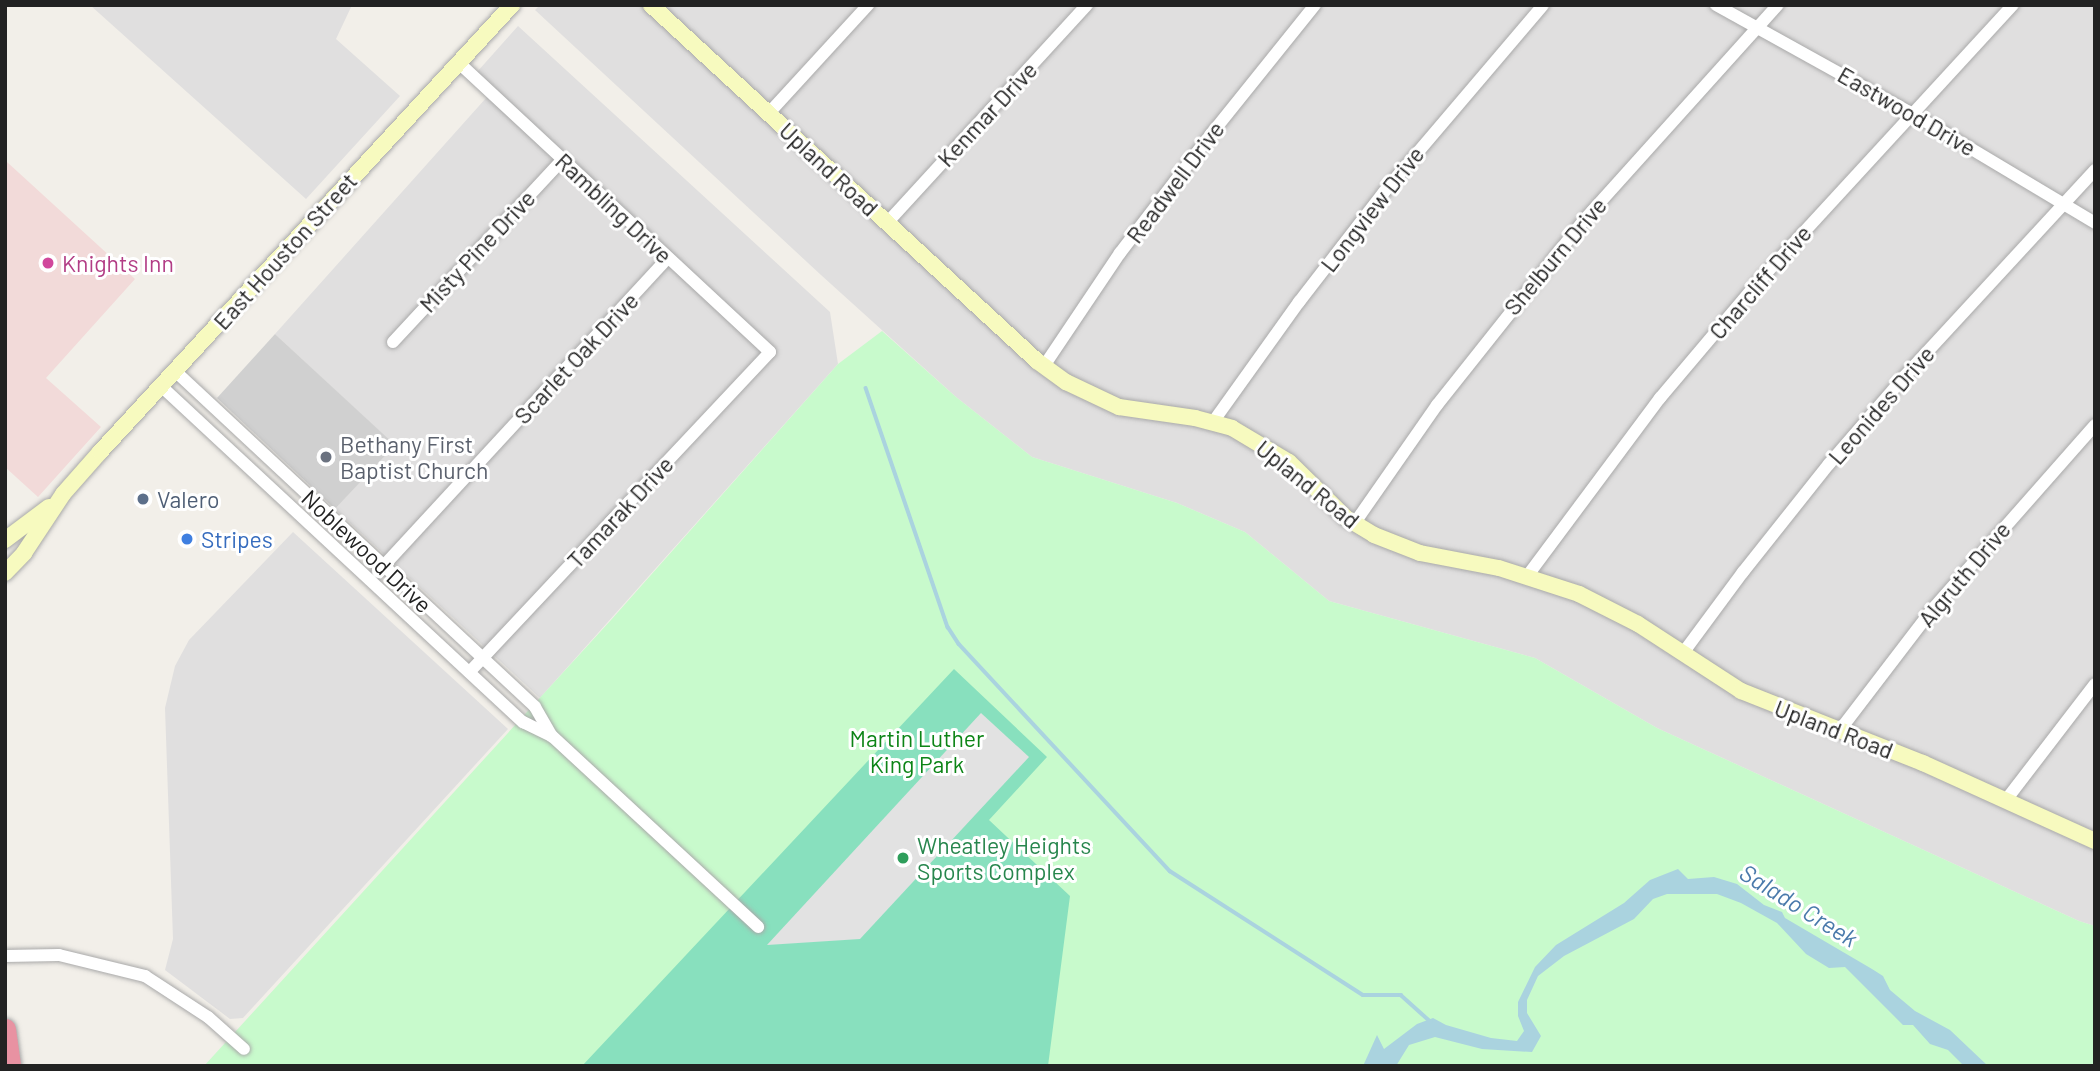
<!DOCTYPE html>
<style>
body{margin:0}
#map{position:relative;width:2100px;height:1071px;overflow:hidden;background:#f2efe9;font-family:Barlow,sans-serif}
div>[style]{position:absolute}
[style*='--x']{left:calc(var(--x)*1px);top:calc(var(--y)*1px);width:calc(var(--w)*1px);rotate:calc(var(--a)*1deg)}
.residential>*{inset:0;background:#e0dfdf}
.commercial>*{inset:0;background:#f2dad9}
.religious>*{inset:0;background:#d0d0d0}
.park>*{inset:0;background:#c8facc}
.pitch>*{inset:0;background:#88e0be}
.parking>*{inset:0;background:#e2e2e2}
.water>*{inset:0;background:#aad3df}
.stream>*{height:3.5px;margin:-1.75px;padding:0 1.75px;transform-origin:1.75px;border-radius:1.75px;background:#aad3df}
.roads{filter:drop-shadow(0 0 2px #a9a9a9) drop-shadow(0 0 2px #a9a9a9)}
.street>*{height:12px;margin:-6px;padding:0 6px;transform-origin:6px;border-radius:6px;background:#fff}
.secondary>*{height:16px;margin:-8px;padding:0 8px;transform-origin:8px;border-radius:8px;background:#f7fabf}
.highway>*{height:21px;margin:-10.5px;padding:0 10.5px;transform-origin:10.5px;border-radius:10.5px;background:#e892a2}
.dots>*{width:19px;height:19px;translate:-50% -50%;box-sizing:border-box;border:4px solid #fff;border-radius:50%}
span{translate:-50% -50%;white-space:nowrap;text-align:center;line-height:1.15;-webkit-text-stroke:6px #fff;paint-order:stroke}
.street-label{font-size:23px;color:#222}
.hotel-label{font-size:23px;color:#b23c85}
.left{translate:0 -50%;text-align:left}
.worship-label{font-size:23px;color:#5b616d}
.service-label{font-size:23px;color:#4e5e75}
.shop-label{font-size:23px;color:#366cbe}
.park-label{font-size:23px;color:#0c8416}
.leisure-label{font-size:23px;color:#27864d}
.water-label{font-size:24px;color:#4a7aab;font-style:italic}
.frame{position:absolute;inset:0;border:7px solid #222;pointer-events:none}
</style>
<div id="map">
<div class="residential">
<i style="clip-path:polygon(90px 5px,352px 5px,336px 39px,400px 96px,306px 199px)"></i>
<i style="clip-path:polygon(540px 5px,2095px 5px,2095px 926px,2079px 921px,1657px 728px,1535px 658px,1329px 601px,1245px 532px,1177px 503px,1032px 457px,956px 397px,821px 275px,535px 10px)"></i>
<i style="clip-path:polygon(518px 26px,830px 312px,838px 364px,540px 698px,335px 509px,394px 445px,275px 334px,495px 88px,477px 72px)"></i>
<i style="clip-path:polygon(293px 532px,508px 729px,243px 1018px,230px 1019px,165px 970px,173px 939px,165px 708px,175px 666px,189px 640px)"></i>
</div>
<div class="commercial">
<i style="clip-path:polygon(7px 162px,135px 279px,46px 378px,101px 427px,38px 497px,5px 467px)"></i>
</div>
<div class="religious">
<i style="clip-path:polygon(275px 334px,395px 445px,335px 509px,217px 398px)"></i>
</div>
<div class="park">
<i style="clip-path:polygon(882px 331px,956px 397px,1032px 457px,1177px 503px,1245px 532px,1329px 601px,1535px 658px,1657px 728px,2079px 921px,2095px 926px,2095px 1066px,204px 1066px,611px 620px,838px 364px)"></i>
</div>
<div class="pitch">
<i style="clip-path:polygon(954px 669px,1047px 757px,989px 820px,1070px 896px,1048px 1066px,582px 1066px)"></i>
</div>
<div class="parking">
<i style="clip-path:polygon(981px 713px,1029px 757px,860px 939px,767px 945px)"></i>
</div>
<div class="water">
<i style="clip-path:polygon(1678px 869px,1688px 879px,1714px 877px,1737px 884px,1764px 905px,1782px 912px,1785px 918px,1872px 969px,1883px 976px,1890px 990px,1915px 1011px,1950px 1030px,1988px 1066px,1964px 1066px,1948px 1050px,1930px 1044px,1913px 1025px,1903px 1025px,1845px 967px,1829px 968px,1806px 954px,1777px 923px,1741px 903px,1717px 894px,1667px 894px,1653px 899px,1634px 919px,1564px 956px,1538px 976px,1527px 1000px,1527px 1013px,1541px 1036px,1532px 1052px,1482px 1049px,1435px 1037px,1409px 1045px,1396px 1066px,1363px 1066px,1377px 1035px,1384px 1049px,1417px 1024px,1433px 1018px,1446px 1025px,1491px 1038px,1517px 1041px,1524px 1031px,1518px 1016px,1518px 1002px,1535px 967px,1556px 945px,1624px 903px,1650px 880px)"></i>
</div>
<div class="stream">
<i style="--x:866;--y:388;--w:253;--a:71.1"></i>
<i style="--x:948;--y:627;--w:20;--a:57"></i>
<i style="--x:959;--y:644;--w:310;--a:47.1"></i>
<i style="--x:1170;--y:871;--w:229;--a:32.7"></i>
<i style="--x:1363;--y:995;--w:38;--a:0"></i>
<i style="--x:1401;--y:995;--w:40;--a:42"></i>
</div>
<div class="roads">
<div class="street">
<i style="--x:1716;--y:5;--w:225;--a:29"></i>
<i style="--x:1913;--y:114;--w:212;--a:30.9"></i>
<i style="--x:458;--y:62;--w:426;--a:42.9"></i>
<i style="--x:770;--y:352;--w:439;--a:133.2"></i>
<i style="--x:769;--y:113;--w:147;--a:-47.5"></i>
<i style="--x:887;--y:223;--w:296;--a:-47.5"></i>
<i style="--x:393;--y:342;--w:248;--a:-47.1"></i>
<i style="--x:1044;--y:366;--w:136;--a:-56.1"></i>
<i style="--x:1120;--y:253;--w:151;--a:-52.5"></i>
<i style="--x:1212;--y:133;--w:164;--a:-51.2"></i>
<i style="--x:175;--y:371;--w:492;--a:43"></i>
<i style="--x:535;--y:707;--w:34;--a:60"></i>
<i style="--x:161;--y:386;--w:494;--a:42.9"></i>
<i style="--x:523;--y:722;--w:32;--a:26"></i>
<i style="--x:552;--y:736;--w:281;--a:42.8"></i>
<i style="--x:1213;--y:422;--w:148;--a:-54.4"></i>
<i style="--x:1299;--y:302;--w:139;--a:-52.3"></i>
<i style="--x:1384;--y:192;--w:245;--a:-49.6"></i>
<i style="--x:1354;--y:524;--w:145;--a:-55.1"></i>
<i style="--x:1437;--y:405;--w:238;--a:-51.5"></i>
<i style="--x:1585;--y:219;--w:288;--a:-48"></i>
<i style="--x:378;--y:572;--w:427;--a:-47.3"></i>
<i style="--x:1528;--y:575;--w:221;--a:-53.3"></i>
<i style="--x:1660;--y:398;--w:153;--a:-49.8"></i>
<i style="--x:1759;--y:281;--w:375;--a:-47.4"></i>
<i style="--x:1683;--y:653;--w:101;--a:-53.5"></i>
<i style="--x:1743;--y:572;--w:138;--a:-51.5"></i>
<i style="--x:1829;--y:464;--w:115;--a:-49.2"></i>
<i style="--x:1904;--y:377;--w:282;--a:-47.3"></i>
<i style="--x:1840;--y:730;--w:150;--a:-52.6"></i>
<i style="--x:1931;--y:611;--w:248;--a:-48.6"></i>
<i style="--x:2006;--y:800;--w:146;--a:-52.5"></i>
<i style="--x:5;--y:956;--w:54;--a:-1.1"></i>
<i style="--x:59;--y:955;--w:89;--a:13.7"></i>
<i style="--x:145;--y:976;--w:75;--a:33.1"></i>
<i style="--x:208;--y:1017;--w:48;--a:41.6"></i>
</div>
<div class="secondary">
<i style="--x:651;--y:5;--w:525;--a:42.68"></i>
<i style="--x:1037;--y:361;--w:36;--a:36"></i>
<i style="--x:1066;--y:382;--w:59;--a:25.3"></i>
<i style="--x:1119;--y:407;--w:77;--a:8.2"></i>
<i style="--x:1195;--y:418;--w:38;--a:15"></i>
<i style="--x:1232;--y:428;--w:66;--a:30.8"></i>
<i style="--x:1289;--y:462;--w:80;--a:44.5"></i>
<i style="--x:1346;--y:518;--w:33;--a:31"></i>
<i style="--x:1374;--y:535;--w:49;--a:21.4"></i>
<i style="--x:1420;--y:553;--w:80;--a:10.8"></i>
<i style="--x:1499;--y:568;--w:84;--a:18"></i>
<i style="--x:1579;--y:594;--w:66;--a:27"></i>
<i style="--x:1638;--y:624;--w:123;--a:33"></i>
<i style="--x:1741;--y:691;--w:196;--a:21.6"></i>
<i style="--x:1923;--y:763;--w:189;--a:24.4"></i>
<i style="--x:5;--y:540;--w:55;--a:-36.9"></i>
<i style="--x:5;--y:573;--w:28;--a:-46"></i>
<i style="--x:24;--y:553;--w:71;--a:-56.5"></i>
<i style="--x:63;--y:494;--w:56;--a:-48.6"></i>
<i style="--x:100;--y:452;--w:608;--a:-47.33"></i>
</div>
<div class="highway">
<i style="--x:5;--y:1029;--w:37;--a:82"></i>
</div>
</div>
<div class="dots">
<i style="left:48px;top:263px;background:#d1479c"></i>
<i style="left:326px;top:457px;background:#6b7280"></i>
<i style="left:143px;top:499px;background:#5c6f8a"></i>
<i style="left:187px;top:539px;background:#3f7fe0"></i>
<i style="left:903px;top:858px;background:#2e9e5b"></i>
</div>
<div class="street-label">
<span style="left:1907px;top:111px;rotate:30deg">Eastwood Drive</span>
<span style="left:987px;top:114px;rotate:-47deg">Kenmar Drive</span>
<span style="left:829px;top:169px;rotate:43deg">Upland Road</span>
<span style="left:1175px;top:182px;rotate:-53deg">Readwell Drive</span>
<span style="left:614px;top:208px;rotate:43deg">Rambling Drive</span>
<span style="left:1372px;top:209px;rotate:-52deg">Longview Drive</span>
<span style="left:285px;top:251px;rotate:-48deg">East Houston Street</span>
<span style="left:477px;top:251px;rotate:-47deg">Misty Pine Drive</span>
<span style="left:1555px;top:256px;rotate:-50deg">Shelburn Drive</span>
<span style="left:1760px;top:282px;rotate:-49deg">Charcliff Drive</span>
<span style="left:576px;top:358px;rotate:-47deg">Scarlet Oak Drive</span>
<span style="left:1881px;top:405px;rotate:-49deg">Leonides Drive</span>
<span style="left:1308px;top:484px;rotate:39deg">Upland Road</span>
<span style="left:620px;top:512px;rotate:-47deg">Tamarak Drive</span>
<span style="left:367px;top:551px;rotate:43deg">Noblewood Drive</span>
<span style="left:1964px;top:574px;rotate:-50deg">Algruth Drive</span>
<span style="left:1834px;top:729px;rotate:21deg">Upland Road</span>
</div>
<div class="hotel-label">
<span class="left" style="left:62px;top:263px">Knights Inn</span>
</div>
<div class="worship-label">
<span class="left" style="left:340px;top:457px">Bethany First<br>Baptist Church</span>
</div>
<div class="service-label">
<span class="left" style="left:157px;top:499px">Valero</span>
</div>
<div class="shop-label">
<span class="left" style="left:201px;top:539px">Stripes</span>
</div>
<div class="park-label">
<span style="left:917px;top:751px">Martin Luther<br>King Park</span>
</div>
<div class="leisure-label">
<span class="left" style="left:917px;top:858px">Wheatley Heights<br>Sports Complex</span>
</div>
<div class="water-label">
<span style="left:1799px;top:905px;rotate:32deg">Salado Creek</span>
</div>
<div class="frame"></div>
</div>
